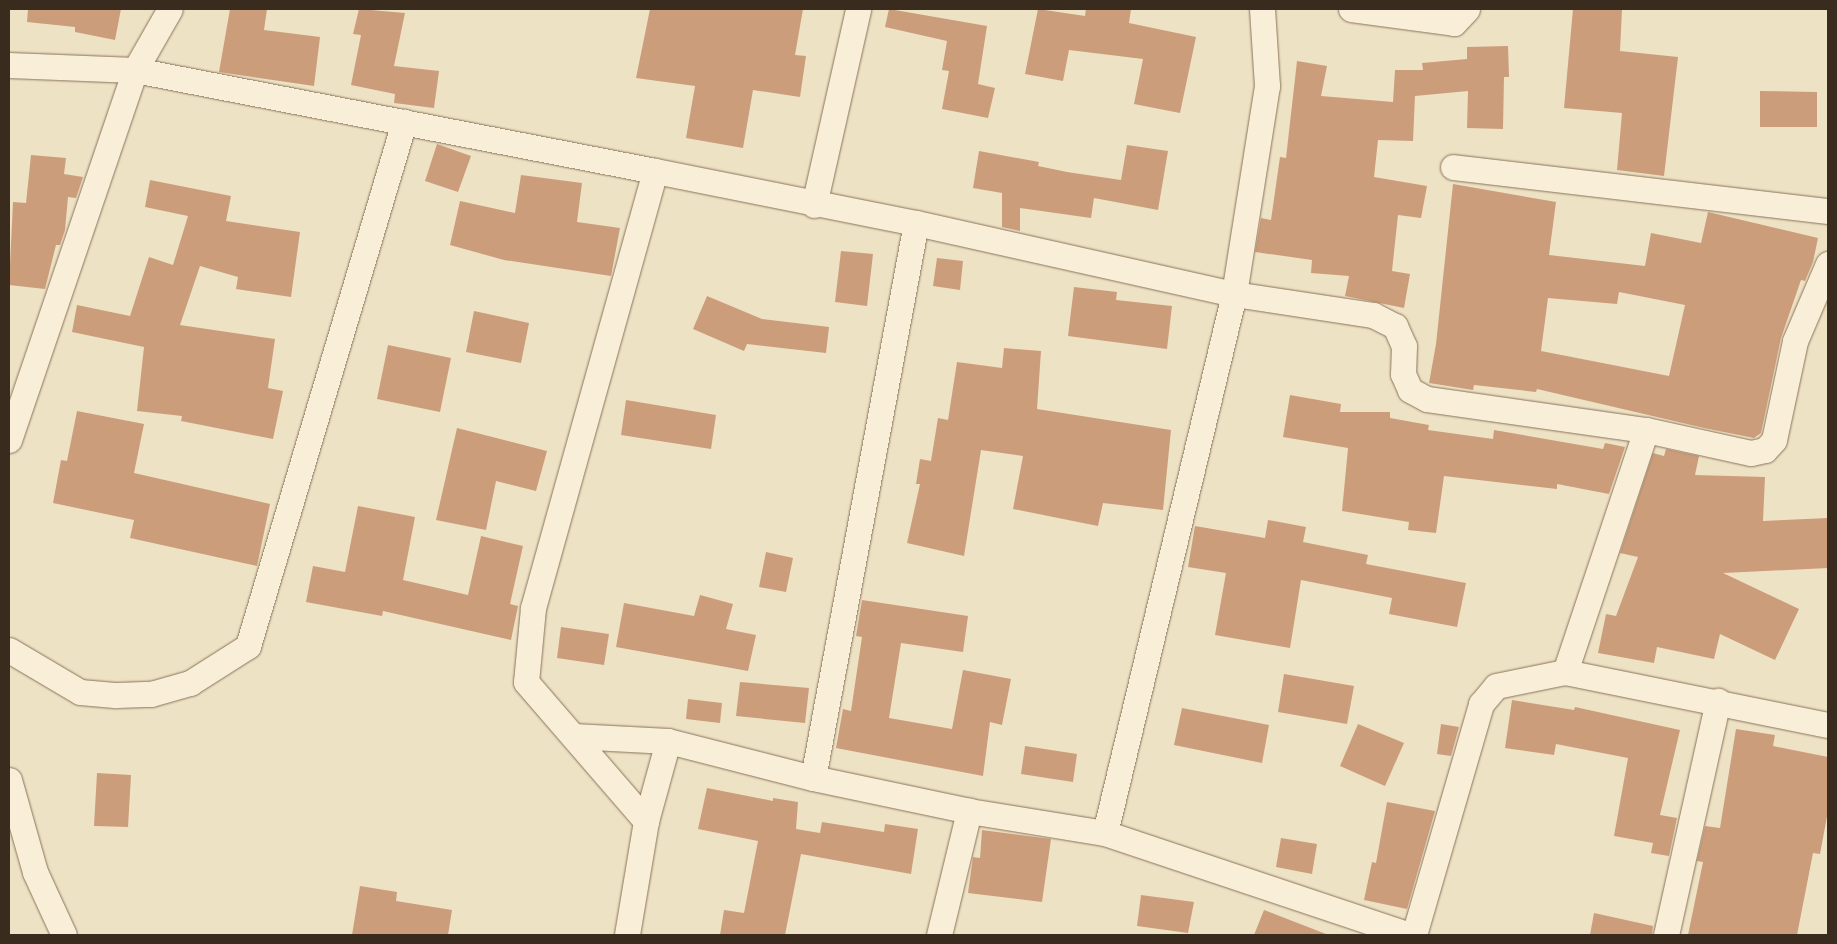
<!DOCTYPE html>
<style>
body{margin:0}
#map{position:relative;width:1837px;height:944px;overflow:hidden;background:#eee2c5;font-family:"PT Serif",serif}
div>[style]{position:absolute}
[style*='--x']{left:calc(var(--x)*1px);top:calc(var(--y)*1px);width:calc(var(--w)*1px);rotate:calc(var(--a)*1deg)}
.building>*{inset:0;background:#cc9d7b}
.roads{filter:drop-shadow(0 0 1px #89745b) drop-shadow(0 0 1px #89745b)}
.minor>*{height:25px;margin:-12.5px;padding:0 12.5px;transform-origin:12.5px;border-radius:12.5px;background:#f9efd8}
span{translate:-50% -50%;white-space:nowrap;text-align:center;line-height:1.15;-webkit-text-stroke:4.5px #f5ecd5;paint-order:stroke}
.frame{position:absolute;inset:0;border:10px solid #392c1f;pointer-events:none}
</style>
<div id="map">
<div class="building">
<i style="clip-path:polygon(28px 9px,121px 9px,115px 40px,75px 32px,75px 27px,27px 22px)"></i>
<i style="clip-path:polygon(230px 9px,267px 9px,264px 30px,320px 37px,314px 86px,219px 72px)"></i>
<i style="clip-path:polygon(359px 9px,405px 13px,394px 66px,439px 71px,434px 108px,394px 103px,395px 94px,351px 85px,361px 35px,353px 34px)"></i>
<i style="clip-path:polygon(650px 9px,803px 9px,795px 55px,806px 56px,800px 97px,753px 90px,743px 148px,686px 138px,695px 86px,636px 78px)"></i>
<i style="clip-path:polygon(889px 9px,987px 26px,978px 84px,995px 88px,988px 118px,942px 109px,949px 71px,942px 70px,947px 41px,885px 27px)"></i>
<i style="clip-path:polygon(1038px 9px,1085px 16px,1086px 9px,1131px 9px,1129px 23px,1196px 37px,1180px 113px,1134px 104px,1143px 59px,1069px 50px,1063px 81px,1025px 74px)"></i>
<i style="clip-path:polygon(1573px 9px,1622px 9px,1620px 51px,1678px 57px,1664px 176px,1617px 170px,1622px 113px,1564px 108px)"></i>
<i style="clip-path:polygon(1508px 46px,1509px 77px,1504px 77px,1503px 129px,1467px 128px,1468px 91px,1415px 96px,1413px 141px,1378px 140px,1374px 177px,1427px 186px,1421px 218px,1398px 215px,1392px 271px,1410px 274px,1404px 308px,1345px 296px,1349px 276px,1311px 273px,1312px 260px,1255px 252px,1261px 218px,1271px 220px,1280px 157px,1286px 158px,1297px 61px,1327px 66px,1321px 96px,1393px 102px,1395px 70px,1423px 70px,1422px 63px,1467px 59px,1467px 47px)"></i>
<i style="clip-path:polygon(1760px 91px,1817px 92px,1817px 127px,1760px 127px)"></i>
<i style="clip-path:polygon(437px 144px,471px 156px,458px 192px,425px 181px)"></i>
<i style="clip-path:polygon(1127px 145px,1168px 151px,1158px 210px,1094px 198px,1091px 218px,1020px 208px,1020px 231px,1002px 227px,1002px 193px,973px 188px,979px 151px,1039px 162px,1038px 166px,1067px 172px,1121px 180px)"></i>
<i style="clip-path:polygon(31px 155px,66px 158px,64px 174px,83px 177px,76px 198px,68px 197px,65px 230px,60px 245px,56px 245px,45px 289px,9px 285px,13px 202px,26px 203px)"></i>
<i style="clip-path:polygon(521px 175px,582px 183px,577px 222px,620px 228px,611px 276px,504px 260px,450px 245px,460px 201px,515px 213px)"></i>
<i style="clip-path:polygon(150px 180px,231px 196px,226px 221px,300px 232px,291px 297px,236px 289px,238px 277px,200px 266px,180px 325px,275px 339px,268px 388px,283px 391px,273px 439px,181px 421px,182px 416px,137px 411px,144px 347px,72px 332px,77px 305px,130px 316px,149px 257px,173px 265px,188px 216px,145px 207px)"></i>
<i style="clip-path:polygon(evenodd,1453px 184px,1556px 202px,1549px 255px,1645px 266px,1651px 233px,1701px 243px,1708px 212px,1818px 238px,1813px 262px,1805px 281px,1801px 280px,1781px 338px,1761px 433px,1754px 438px,1704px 428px,1537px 389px,1536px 392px,1474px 385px,1473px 390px,1429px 383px,1436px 344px,1453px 184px,1619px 292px,1685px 305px,1669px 376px,1541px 351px,1548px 298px,1617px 304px,1619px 292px)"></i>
<i style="clip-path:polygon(841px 251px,873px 254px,867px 306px,835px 302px)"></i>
<i style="clip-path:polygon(937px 258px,963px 261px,960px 290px,933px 286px)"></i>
<i style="clip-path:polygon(1074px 287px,1117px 292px,1116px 300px,1172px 306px,1167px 349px,1068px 336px)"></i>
<i style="clip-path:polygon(707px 296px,762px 319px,829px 327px,826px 353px,747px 344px,744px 351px,693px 329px)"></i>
<i style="clip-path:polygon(474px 311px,529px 323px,521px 363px,466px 352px)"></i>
<i style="clip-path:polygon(388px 345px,451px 358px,440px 412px,377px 399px)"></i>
<i style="clip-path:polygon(1004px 348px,1041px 351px,1037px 409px,1171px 430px,1163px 510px,1103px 503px,1098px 526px,1013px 509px,1023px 456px,981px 450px,964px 556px,907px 543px,920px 484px,916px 484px,920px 459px,931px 461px,938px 418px,948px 420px,957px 362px,1002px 368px)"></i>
<i style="clip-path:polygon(1290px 395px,1341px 404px,1340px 412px,1390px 412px,1390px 418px,1429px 425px,1428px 430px,1493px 439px,1494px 430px,1603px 449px,1605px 443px,1625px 447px,1609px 494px,1557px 484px,1557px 489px,1444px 476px,1436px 533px,1408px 530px,1409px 522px,1342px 511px,1348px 448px,1283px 437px)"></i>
<i style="clip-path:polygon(626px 400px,716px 415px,711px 449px,621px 435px)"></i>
<i style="clip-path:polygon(77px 411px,144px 424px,134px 473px,270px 504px,257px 566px,130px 538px,134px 520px,53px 503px,61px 460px,67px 461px)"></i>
<i style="clip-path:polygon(457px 428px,547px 451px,536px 491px,496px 481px,486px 530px,436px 520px)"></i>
<i style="clip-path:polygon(1666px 449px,1699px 456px,1695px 475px,1765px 477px,1763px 521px,1828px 518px,1828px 568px,1723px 573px,1799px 609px,1775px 660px,1720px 634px,1714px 659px,1657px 647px,1654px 663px,1598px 653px,1606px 614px,1616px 616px,1638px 557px,1620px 553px,1653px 453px,1664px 456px)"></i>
<i style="clip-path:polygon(358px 506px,415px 517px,403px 580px,468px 595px,481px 536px,523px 546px,510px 604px,518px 606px,511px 640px,383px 611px,382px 616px,306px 602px,313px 566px,345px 572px)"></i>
<i style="clip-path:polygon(1268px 520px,1306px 527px,1303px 542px,1368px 555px,1366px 564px,1466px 583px,1457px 627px,1389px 614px,1392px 598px,1301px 580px,1290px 648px,1215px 635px,1226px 573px,1188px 567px,1195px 526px,1265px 538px)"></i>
<i style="clip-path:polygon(766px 552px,793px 558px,786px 592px,759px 587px)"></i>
<i style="clip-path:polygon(700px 595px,733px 604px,726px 629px,756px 635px,748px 671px,616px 647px,624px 603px,694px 616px)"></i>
<i style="clip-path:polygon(862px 600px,968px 616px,963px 652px,901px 643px,889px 718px,952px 729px,963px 670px,1011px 679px,1002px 725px,990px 722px,983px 776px,836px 748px,843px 709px,851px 711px,862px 637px,856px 636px)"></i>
<i style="clip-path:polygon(561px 627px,609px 634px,604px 665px,557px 658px)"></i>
<i style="clip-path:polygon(1284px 674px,1354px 686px,1347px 724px,1278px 712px)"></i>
<i style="clip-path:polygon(740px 682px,809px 688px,805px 723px,736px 716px)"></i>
<i style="clip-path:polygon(688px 699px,722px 703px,720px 723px,686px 719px)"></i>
<i style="clip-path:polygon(1512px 700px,1574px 710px,1575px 707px,1680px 730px,1660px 815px,1677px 818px,1669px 856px,1651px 853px,1653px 843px,1614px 836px,1628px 758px,1556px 744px,1554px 755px,1505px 748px)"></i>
<i style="clip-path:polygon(1182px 708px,1269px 725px,1262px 763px,1174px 745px)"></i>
<i style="clip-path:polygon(1358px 724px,1404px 743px,1385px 786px,1340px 766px)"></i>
<i style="clip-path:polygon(1441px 724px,1459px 727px,1451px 756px,1437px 754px)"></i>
<i style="clip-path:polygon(1736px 729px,1775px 735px,1773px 746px,1828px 757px,1828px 811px,1820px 854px,1813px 853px,1797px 935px,1688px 935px,1703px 862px,1697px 861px,1705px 826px,1720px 828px)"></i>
<i style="clip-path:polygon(1025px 746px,1077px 754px,1073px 782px,1021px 774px)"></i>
<i style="clip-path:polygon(97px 773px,131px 775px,128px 827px,94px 826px)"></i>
<i style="clip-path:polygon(707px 788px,773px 801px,773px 798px,798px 802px,796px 829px,820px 833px,822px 822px,884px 832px,885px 824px,918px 829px,911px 874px,801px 854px,785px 935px,720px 935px,724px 910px,744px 913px,758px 841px,698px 829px)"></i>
<i style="clip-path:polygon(1387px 802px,1435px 811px,1407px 909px,1364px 900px,1372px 862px,1376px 863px)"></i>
<i style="clip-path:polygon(982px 830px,1051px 839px,1042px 902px,968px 893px,973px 857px,980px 858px)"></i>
<i style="clip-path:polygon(1281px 838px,1317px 844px,1312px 874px,1276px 867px)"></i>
<i style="clip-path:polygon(360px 886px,397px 892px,396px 901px,452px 910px,448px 935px,352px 935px)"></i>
<i style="clip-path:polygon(1141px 895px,1194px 902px,1188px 933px,1137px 926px)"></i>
<i style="clip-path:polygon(1264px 910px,1326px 934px,1325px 935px,1254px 935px)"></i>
<i style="clip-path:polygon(1594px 913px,1653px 926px,1652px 935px,1590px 935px)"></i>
</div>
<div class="roads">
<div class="minor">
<i style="--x:1351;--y:9;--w:104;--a:7.7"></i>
<i style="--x:1454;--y:23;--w:19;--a:-47"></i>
<i style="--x:9;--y:65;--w:126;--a:2.3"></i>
<i style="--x:135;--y:70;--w:530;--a:10.99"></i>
<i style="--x:655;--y:171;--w:454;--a:105.6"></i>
<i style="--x:533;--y:608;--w:74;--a:95.4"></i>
<i style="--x:526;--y:682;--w:184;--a:49.2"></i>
<i style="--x:646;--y:821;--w:116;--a:99.5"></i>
<i style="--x:1453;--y:167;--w:378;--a:6.7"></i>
<i style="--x:655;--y:171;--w:266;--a:11.3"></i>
<i style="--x:916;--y:223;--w:326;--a:12.6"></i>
<i style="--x:1234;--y:294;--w:141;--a:8.6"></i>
<i style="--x:1373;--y:315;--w:25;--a:27"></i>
<i style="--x:1395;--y:326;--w:22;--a:66"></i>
<i style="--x:1404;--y:346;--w:28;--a:92"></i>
<i style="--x:1403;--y:374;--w:17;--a:66"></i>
<i style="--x:1410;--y:390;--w:19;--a:28"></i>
<i style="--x:1427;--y:399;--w:221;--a:8.1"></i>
<i style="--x:1646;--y:430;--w:107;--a:12.4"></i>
<i style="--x:1751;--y:453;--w:14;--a:-12"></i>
<i style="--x:1765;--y:450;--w:13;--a:-48"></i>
<i style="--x:1774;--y:440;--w:101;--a:-78"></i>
<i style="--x:1795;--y:341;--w:84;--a:-66.8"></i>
<i style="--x:814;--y:205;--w:201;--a:-77.3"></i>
<i style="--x:9;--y:440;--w:391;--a:-71.2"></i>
<i style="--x:135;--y:70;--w:70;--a:-60.2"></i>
<i style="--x:9;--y:650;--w:82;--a:30.6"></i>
<i style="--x:80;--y:692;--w:37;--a:5"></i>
<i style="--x:117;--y:695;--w:34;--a:-2"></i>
<i style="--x:151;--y:694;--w:41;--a:-15.8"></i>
<i style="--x:190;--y:683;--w:69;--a:-32.5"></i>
<i style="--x:248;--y:646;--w:547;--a:-73.42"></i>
<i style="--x:1565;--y:672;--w:268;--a:11.4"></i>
<i style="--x:573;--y:736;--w:95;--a:3"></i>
<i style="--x:668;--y:741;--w:150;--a:14.3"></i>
<i style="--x:813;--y:778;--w:159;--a:11.9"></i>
<i style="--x:969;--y:811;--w:138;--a:9.2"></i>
<i style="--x:1105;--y:833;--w:321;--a:18.5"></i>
<i style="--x:813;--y:778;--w:564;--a:-79.49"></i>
<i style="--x:9;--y:780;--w:96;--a:74.2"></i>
<i style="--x:35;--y:872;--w:69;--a:65.3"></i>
<i style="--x:646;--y:821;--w:83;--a:-74.6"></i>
<i style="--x:1105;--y:833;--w:554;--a:-76.54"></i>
<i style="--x:1234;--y:294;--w:211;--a:-81"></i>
<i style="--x:1267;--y:86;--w:77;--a:-93.7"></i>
<i style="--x:939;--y:935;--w:128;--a:-76.4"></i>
<i style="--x:1414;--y:935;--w:241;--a:-73.8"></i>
<i style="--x:1481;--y:704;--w:23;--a:-50"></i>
<i style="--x:1496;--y:686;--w:70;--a:-11.5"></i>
<i style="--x:1565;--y:672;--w:255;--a:-71.5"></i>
<i style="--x:1666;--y:935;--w:240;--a:-77.5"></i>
</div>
</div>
<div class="frame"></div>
</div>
